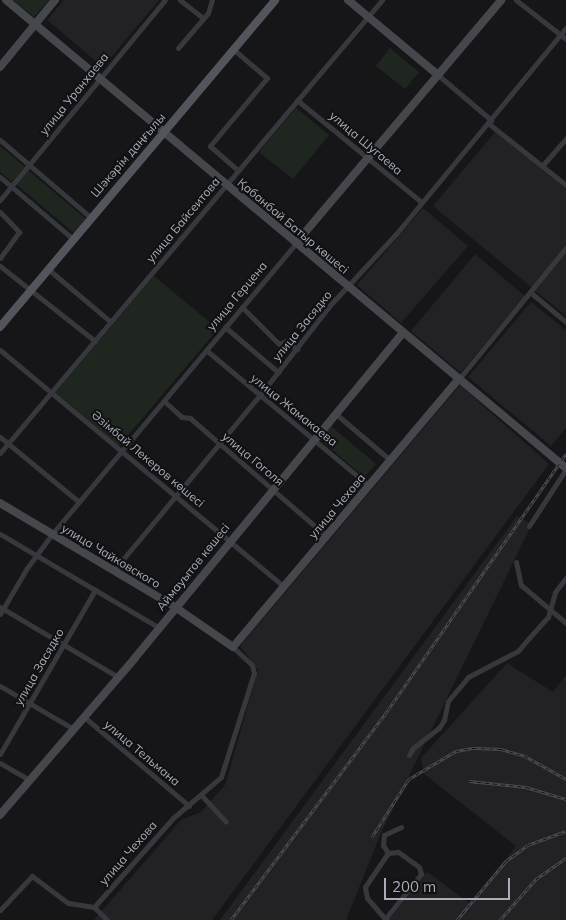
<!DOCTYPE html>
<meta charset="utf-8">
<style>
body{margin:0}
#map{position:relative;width:566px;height:920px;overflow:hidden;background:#161618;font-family:Mulish,sans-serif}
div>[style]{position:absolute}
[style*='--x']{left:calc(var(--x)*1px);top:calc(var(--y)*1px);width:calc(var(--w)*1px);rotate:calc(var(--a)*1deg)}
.built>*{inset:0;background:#222225}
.green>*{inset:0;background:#1e261f}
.street>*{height:5px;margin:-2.5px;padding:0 2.5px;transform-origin:2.5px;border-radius:2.5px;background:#37383d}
.secondary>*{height:8px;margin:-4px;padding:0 4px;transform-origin:4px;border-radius:4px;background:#45474d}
.primary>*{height:8px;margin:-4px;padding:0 4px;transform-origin:4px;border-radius:4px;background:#53555c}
.rail>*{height:3px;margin-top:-1.5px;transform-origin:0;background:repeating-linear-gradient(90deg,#111113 0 4px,#4a4c52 0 8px);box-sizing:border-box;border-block:1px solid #4a4c52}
span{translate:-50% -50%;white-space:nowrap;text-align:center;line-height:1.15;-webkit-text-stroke:4px #111113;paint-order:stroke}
.street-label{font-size:12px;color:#a8adb8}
.scale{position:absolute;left:384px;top:878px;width:126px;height:22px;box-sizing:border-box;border:2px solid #a8adb8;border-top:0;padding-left:6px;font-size:15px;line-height:18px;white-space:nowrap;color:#a8adb8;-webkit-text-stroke:4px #111113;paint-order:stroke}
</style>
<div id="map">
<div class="built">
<i style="clip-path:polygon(64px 0,159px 0,103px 67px,47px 20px)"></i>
<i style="clip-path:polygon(496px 131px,566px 189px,566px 316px,433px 206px)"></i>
<i style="clip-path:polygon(423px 208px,468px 246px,401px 323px,357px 285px)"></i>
<i style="clip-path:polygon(475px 254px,525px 296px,461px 373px,411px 331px)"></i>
<i style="clip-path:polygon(531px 302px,566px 330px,566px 428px,551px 446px,468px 377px)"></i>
<i style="clip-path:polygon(460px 385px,549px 464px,212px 920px,94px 920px,181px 820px,201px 812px,225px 785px,258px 670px,240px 646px)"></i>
<i style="clip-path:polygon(517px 516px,532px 524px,381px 833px,346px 920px,220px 920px)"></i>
<i style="clip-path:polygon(507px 663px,553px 692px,566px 675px,566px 920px,389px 920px,427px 872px,471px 904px,516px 846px,424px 774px,421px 758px)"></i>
</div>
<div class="green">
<i style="clip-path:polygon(13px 0,49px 0,34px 17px)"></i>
<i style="clip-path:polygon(390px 48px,419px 72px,405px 89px,376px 66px)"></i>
<i style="clip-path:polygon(296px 108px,329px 135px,293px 179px,259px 152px)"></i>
<i style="clip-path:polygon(0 146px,25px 167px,12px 182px,0 172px)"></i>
<i style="clip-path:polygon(28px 170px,86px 219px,74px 233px,16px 184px)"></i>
<i style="clip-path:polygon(154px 276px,218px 329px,119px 446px,55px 393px)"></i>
<i style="clip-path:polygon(331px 426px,376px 464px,364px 477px,320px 439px)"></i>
</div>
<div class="street">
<i style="--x:180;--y:0;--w:29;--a:38"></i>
<i style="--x:516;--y:0;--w:63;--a:38"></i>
<i style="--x:178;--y:48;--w:46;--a:-49.4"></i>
<i style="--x:208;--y:13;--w:14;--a:-73"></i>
<i style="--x:233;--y:49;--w:45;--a:40.5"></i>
<i style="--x:267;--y:78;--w:89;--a:130"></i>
<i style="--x:210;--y:146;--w:37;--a:41"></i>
<i style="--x:438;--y:75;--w:70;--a:40.3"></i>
<i style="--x:297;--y:100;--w:161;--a:39.4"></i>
<i style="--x:488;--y:123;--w:100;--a:38.5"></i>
<i style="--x:0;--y:140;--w:118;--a:40.5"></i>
<i style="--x:542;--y:166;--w:37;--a:-49"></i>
<i style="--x:0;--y:177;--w:94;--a:40.3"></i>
<i style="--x:0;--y:200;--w:259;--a:-50.5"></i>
<i style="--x:0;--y:212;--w:28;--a:46"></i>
<i style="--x:19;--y:232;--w:32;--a:126"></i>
<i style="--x:0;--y:266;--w:121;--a:38.3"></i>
<i style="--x:48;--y:269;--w:82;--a:40.1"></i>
<i style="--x:530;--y:292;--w:47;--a:39.8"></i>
<i style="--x:242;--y:307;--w:52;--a:45"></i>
<i style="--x:279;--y:344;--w:8;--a:-23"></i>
<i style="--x:286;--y:341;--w:14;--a:36"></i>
<i style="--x:225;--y:327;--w:70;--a:40.3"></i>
<i style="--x:0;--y:350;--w:368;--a:39.8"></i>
<i style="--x:206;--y:350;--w:212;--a:39.8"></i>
<i style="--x:459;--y:379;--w:169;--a:-50.8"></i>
<i style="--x:164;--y:401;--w:24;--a:42"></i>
<i style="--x:182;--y:417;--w:8;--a:7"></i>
<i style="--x:190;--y:418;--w:180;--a:40.9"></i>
<i style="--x:336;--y:414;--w:71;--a:40.4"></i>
<i style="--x:0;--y:437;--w:102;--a:39.4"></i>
<i style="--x:0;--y:453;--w:593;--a:-49.86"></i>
<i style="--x:529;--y:526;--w:68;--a:-57"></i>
<i style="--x:0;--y:534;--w:183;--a:30.5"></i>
<i style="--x:516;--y:562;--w:24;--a:78"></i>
<i style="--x:521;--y:585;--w:59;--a:40.2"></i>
<i style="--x:114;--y:570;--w:228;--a:-50.2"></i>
<i style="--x:260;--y:395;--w:117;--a:-52"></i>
<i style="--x:332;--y:303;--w:94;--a:-47.2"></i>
<i style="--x:396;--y:234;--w:267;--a:-50.5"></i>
<i style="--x:0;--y:607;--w:137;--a:30.7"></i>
<i style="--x:0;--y:614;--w:53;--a:-59.6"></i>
<i style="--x:27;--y:568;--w:42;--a:-53.7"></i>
<i style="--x:52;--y:534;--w:380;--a:-50"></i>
<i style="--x:0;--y:686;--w:83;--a:30.3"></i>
<i style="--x:83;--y:716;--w:139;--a:40.3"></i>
<i style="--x:0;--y:754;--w:190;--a:-59.9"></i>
<i style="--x:409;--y:755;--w:8;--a:-60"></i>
<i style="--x:413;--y:748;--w:33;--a:-38"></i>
<i style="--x:439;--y:728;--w:9;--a:-58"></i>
<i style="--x:444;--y:720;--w:19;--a:-78"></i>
<i style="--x:448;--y:701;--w:31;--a:-50"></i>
<i style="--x:468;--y:677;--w:56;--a:-27.5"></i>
<i style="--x:518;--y:651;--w:17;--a:-50"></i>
<i style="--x:529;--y:638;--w:28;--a:-48"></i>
<i style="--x:548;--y:617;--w:26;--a:-74"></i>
<i style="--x:555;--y:592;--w:18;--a:-52"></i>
<i style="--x:0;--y:763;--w:34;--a:30"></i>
<i style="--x:202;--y:796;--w:35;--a:47"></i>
<i style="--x:388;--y:853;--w:9;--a:-122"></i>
<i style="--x:383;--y:845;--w:10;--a:-84"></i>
<i style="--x:384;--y:835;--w:19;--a:-25"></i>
<i style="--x:94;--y:907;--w:119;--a:-48.4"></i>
<i style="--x:173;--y:818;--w:63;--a:-40.5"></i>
<i style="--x:221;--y:777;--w:109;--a:-72.4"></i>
<i style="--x:254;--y:673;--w:8;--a:-104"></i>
<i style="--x:252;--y:665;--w:26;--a:-137"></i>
<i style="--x:0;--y:910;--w:47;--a:-46.7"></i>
<i style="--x:32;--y:876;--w:45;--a:36.9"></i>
<i style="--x:68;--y:903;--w:26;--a:9"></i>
<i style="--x:94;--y:907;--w:18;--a:45"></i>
<i style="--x:385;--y:919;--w:58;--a:-51.3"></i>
<i style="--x:421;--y:874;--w:7;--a:-106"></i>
<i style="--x:419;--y:867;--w:26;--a:-144"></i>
<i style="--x:398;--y:852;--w:10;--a:174"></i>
<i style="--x:388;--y:853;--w:41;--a:124.1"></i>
<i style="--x:365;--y:887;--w:11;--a:80"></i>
<i style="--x:367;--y:898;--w:28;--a:49"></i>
<i style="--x:385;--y:919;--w:2;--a:27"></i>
</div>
<div class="secondary">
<i style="--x:6;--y:0;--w:730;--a:39.89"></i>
<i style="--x:348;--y:0;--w:117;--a:39.8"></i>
<i style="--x:0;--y:67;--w:87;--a:-50.6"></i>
<i style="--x:296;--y:243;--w:318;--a:-49.8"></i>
<i style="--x:0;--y:503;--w:204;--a:30.7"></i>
<i style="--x:175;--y:607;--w:70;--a:34.6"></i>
<i style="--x:233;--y:647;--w:351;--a:-49.9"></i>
<i style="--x:0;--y:815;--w:206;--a:-49.3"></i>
<i style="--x:134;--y:659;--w:423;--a:-50.5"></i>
</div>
<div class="primary">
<i style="--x:0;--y:327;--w:427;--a:-49.9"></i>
</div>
<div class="rail">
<i style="--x:469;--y:781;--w:57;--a:6"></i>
<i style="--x:526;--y:787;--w:42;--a:16.7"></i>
<i style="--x:372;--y:837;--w:69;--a:-57.5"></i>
<i style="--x:409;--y:779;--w:55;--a:-30.8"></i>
<i style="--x:456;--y:751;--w:17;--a:-10"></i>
<i style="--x:473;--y:748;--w:28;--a:2"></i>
<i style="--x:501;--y:749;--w:25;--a:16"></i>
<i style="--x:525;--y:756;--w:47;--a:29.3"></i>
<i style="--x:231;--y:920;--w:262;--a:-53.2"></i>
<i style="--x:388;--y:710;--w:312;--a:-55.2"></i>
<i style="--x:457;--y:920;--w:77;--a:-50.3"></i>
<i style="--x:506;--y:861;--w:27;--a:-36"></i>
<i style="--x:528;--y:845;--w:40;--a:-20.2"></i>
<i style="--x:500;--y:920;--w:55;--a:-48.7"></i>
<i style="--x:536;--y:879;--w:37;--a:-35"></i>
</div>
<div class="street-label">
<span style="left:74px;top:94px;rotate:-51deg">улица Уранхаева</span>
<span style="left:366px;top:143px;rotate:40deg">улица Шугаева</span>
<span style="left:128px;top:155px;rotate:-49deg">Шәкәрім даңғылы</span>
<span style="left:183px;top:220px;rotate:-50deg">улица Байсеитова</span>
<span style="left:293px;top:226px;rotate:40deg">Қабанбай Батыр көшесі</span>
<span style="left:237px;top:296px;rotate:-50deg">улица Герцена</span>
<span style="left:302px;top:326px;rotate:-51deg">улица Засядко</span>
<span style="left:294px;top:410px;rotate:39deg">улица Жамакаева</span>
<span style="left:148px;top:459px;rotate:40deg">Әзімбай Лекеров көшесі</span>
<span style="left:253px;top:459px;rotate:40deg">улица Гоголя</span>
<span style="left:337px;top:506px;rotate:-50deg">улица Чехова</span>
<span style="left:111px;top:556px;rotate:31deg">улица Чайковского</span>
<span style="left:193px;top:567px;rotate:-51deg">Аймауытов көшесі</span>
<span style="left:39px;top:667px;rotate:-60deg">улица Засядко</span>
<span style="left:142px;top:753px;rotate:40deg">улица Тельмана</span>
<span style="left:128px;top:853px;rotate:-49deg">улица Чехова</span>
</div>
<div class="scale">200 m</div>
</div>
